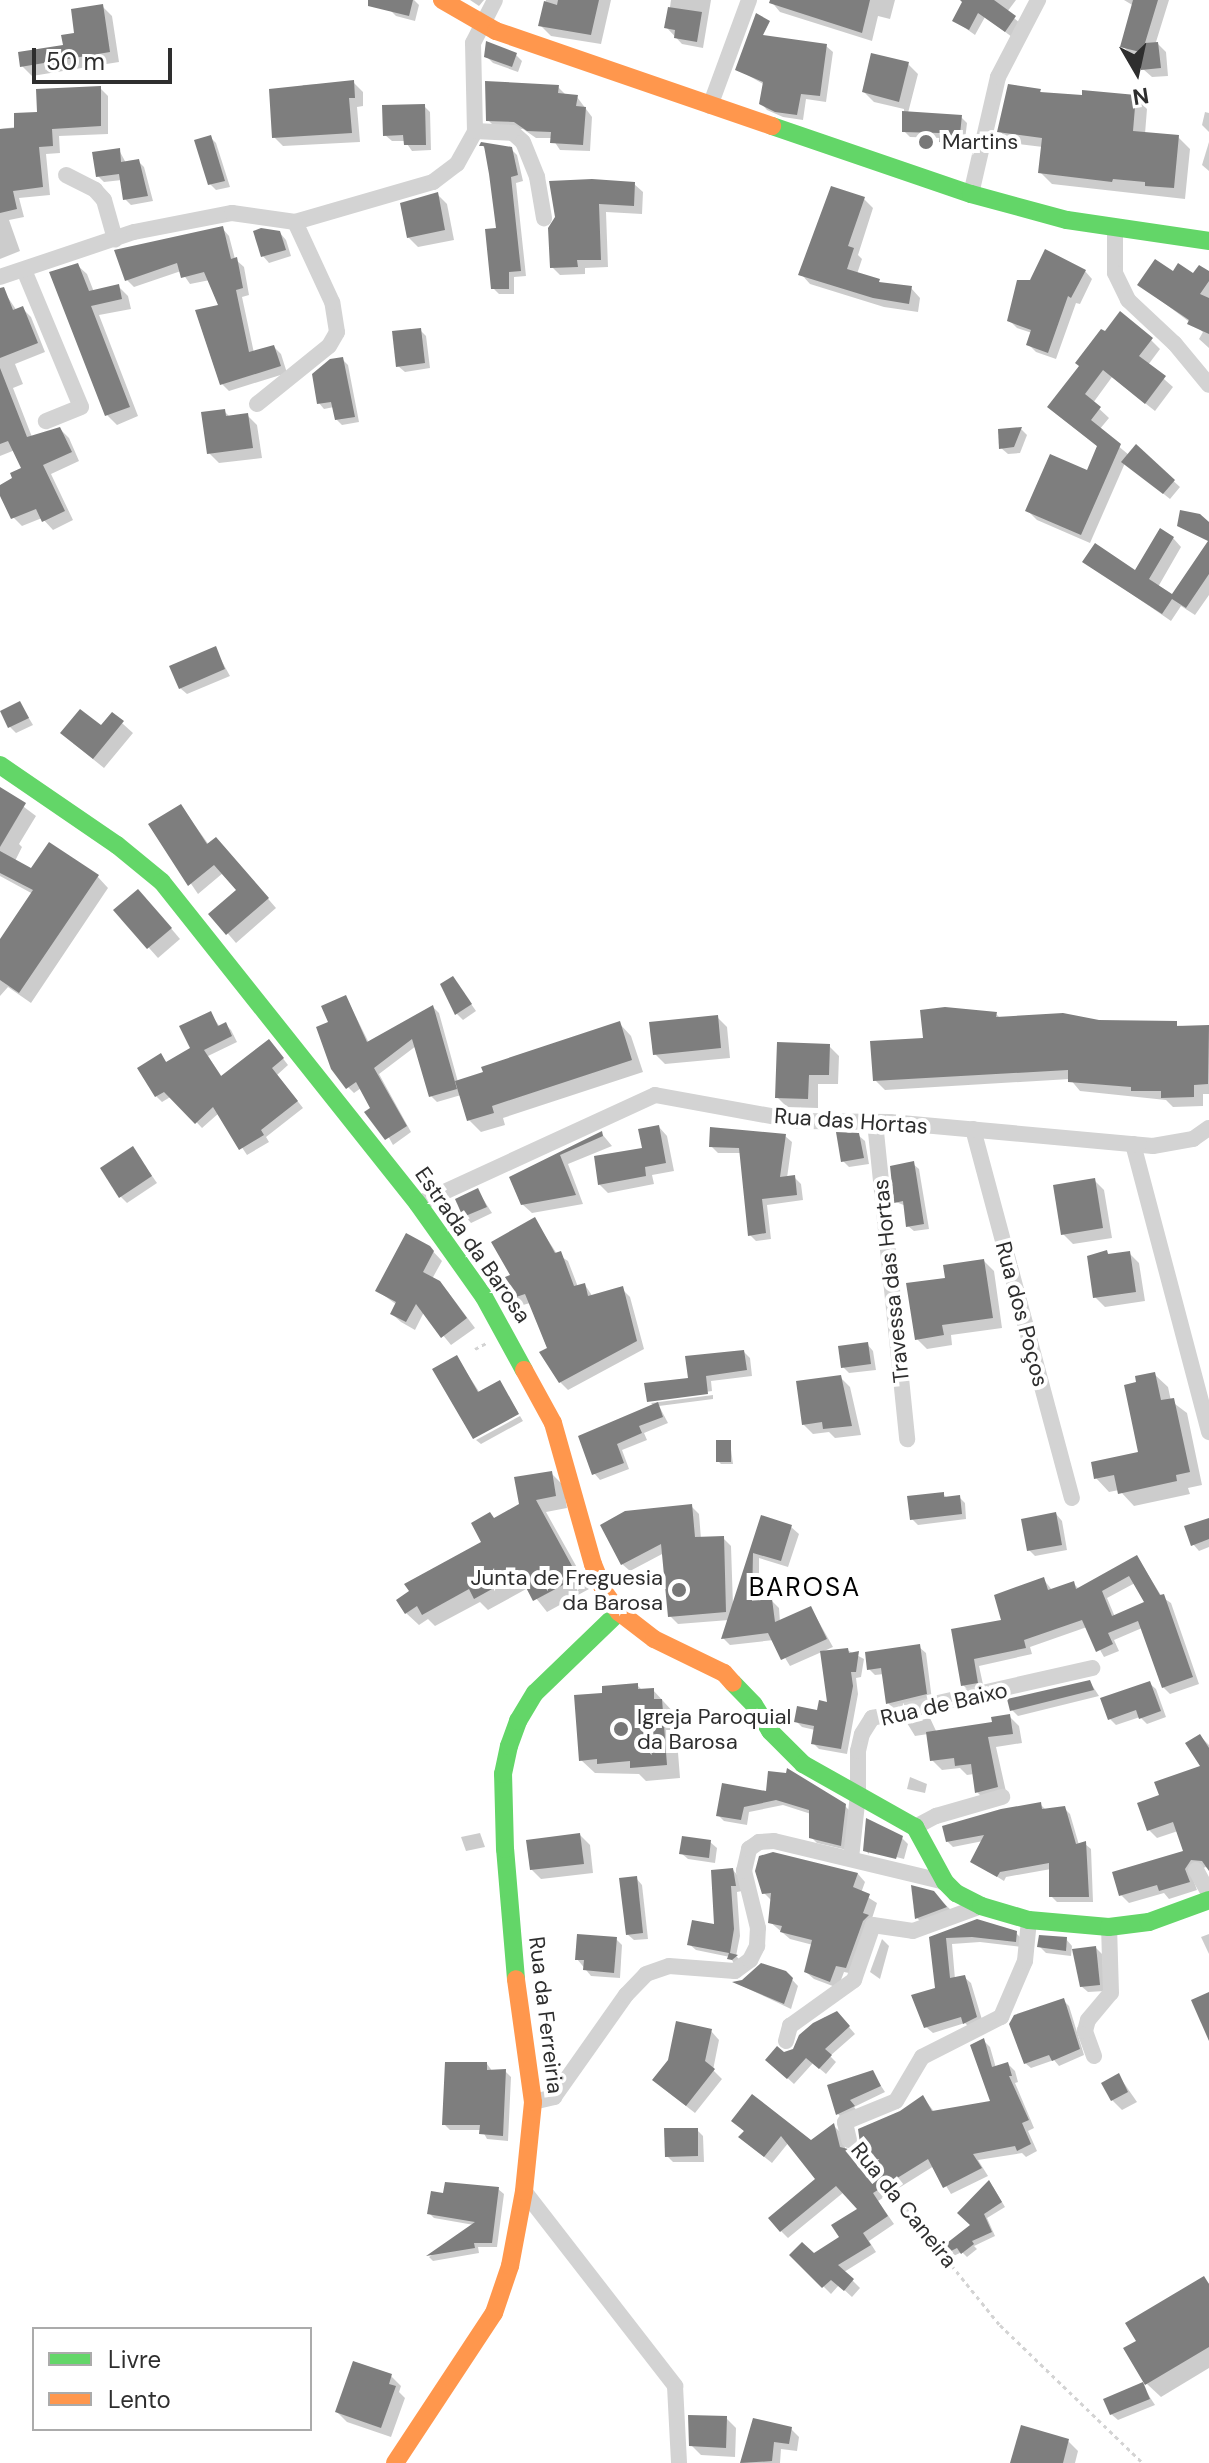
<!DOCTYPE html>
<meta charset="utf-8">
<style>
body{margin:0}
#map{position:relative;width:1209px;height:2463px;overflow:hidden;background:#fff;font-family:"DM Sans",sans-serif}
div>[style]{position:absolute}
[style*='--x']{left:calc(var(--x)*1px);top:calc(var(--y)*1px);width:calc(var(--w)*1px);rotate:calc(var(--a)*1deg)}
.shadow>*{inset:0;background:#0003}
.building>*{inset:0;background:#7e7e7e}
.path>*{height:3px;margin-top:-1.5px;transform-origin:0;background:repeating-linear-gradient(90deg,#d3d3d3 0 4px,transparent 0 8px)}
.street>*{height:16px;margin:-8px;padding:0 8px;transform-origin:8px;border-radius:8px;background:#d3d3d3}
.fast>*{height:18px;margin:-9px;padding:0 9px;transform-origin:9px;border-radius:9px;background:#63d668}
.slow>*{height:18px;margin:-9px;padding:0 9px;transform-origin:9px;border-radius:9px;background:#ff974d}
.dots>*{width:22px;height:22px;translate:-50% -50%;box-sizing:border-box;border:4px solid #fff;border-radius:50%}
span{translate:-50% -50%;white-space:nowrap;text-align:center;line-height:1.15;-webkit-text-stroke:8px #fff;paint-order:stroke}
.poi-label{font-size:22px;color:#2e2e2e}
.left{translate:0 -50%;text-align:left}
.right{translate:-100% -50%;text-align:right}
.street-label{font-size:22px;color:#2e2e2e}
.quarter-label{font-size:26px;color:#000;letter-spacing:2px}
.legend{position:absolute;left:32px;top:2327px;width:280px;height:104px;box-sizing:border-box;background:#fff;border:2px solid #ababab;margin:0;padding:10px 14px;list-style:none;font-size:24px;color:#2e2e2e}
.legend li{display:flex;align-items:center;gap:16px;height:40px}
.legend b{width:40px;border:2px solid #ababab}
.north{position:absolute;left:1097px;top:32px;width:80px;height:80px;-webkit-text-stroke:6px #fff;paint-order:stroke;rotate:171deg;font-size:22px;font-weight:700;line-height:32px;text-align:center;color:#2e2e2e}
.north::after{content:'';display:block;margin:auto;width:28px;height:36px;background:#2e2e2e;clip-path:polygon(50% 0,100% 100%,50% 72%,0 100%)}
.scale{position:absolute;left:32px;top:48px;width:140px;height:36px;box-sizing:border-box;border:4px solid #2e2e2e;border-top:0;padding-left:10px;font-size:24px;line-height:28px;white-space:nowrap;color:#2e2e2e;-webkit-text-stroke:6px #fff;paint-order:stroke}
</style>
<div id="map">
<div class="shadow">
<i style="clip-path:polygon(392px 0,414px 0,419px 5px,415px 21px,396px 16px,390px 10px)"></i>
<i style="clip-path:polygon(470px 0,484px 0,479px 6px)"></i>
<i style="clip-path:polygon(546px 0,611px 0,601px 44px,551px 36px,540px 25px)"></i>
<i style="clip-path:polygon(671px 0,711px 0,703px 48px,682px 44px,667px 28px)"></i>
<i style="clip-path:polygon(770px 0,895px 0,890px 19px,878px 16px,872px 41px,780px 12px)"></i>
<i style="clip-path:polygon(978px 0,1016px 0,1007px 12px,1021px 24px,1012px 37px,985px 17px,975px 35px,954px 20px)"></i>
<i style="clip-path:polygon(1124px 0,1169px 0,1156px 42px,1166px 52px,1168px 76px,1152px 77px,1143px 69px,1142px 58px,1131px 55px,1123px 46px,1134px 6px)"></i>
<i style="clip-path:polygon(102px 6px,112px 16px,119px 62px,32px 76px,22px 66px,65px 46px)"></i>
<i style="clip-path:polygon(826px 46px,833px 52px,826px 102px,806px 99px,803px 120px,783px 117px,767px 110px,761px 103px,765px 85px,737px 69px)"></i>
<i style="clip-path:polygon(516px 55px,522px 61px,518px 72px,493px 63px,486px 56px)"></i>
<i style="clip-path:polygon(908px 64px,918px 74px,908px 113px,961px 117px,967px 123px,964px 149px,947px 147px,941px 138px,910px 137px,904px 131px,904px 109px,874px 102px,864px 92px)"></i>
<i style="clip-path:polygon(354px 83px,363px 92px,363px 106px,357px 107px,360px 142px,283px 146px,274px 137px,303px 85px)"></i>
<i style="clip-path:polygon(558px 87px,565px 94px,577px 97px,592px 117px,590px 151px,560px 150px,552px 138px,536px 138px,523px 129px,495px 127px,488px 120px)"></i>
<i style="clip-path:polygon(100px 88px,108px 96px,108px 134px,59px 136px,60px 153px,46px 154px,50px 195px,19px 198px,24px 217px,9px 220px,20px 251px,0 259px,0 129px,16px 127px)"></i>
<i style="clip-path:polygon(1040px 91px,1043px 94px,1135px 97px,1147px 109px,1145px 134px,1178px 137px,1190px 149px,1185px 199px,1052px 184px,1040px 172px,1043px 147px,1011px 143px,1000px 131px)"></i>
<i style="clip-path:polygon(424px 106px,430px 112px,431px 150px,412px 151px,405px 141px,392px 141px,385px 135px)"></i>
<i style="clip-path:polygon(1205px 112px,1209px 113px,1209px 132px,1202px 125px)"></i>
<i style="clip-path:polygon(210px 137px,216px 143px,230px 187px,216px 190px,210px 184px)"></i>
<i style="clip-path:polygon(1209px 142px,1209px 171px,1202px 165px)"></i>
<i style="clip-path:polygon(482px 145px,511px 149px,517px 155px,523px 181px,516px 183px,526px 276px,514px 277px,514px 294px,499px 294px,493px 288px,498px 230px,487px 151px)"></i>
<i style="clip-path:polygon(119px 150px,126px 163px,138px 161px,144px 167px,153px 201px,131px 205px,125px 199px,122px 180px,104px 182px,98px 176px)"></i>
<i style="clip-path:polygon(634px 184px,643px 192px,642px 214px,606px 212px,608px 267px,585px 268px,585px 274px,560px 275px,552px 267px,550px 228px)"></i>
<i style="clip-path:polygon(437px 194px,447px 204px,454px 240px,418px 247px,408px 237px)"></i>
<i style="clip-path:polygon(864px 199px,873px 208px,858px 255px,862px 259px,857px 274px,883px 285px,911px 288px,920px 298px,918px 312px,884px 307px,810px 284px,801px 274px)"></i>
<i style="clip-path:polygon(222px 228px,229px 236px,235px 259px,244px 267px,249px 295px,242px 297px,254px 353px,274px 347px,281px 354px,287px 373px,229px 391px,222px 384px,220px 306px,210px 280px,190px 284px,181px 271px,134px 287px,127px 280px)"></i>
<i style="clip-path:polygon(280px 233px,286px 240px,291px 256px,269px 263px,263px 256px)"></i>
<i style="clip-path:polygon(77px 265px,87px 274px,94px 292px,118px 286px,128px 296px,131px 309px,99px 315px,138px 416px,117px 425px,107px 415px)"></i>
<i style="clip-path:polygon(1085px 271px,1092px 279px,1080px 304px,1076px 303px,1056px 359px,1036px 352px,1028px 344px,1032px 333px,1017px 328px,1009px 320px,1031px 283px)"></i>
<i style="clip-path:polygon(1173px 274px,1209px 274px,1209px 348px,1199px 339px,1203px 332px,1140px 285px)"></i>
<i style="clip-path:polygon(3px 290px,17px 311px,22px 308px,31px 317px,45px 352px,15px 364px,23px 384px,13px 388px,32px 437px,60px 429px,69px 438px,79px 461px,51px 474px,73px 520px,53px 530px,42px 518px,22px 526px,13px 517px,0 491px,0 487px,15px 479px,24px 469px,15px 450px,0 456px,0 291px)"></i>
<i style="clip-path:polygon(420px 330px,426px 336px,430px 368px,405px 372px,398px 366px)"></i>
<i style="clip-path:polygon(1151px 340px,1160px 349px,1148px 365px,1173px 387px,1155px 411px,1112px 377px,1093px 403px,1109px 418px,1099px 430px,1129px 455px,1136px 447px,1180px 487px,1170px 499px,1125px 463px,1090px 543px,1037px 520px,1028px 511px,1088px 473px,1098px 447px,1058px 415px,1082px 366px)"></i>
<i style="clip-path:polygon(342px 359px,348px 365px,359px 422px,342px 425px,336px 419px,334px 407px,324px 409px,319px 403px)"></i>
<i style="clip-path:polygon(224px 411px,230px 417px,247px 415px,257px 425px,262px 458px,219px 463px,209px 453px)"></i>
<i style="clip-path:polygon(1021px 429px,1027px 435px,1020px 453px,1008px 454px,1001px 448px)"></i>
<i style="clip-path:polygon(1173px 538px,1181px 547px,1158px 587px,1173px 596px,1209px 555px,1209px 595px,1195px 615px,1181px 606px,1171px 621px,1085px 562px,1136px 572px)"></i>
<i style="clip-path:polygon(215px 649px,230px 676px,187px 694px,180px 688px)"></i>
<i style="clip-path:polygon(20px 703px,33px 725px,16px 733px,10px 727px)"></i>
<i style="clip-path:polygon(113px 715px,133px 733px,104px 768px,73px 743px,102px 728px)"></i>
<i style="clip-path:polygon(4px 792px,36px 816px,19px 844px,22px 847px,15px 861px,32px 870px,97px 876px,108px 888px,31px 1003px,8px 987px,0 996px,0 944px,33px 894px,0 876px,0 799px)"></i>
<i style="clip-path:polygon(181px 806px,209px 845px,224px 848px,276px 908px,236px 943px,211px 914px,238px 890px,223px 873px,198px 894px,151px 825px)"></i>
<i style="clip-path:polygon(148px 901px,180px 939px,158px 958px,116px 911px)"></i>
<i style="clip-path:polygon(453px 978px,476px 1011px,463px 1020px,457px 1014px)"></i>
<i style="clip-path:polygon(346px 997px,369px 1043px,433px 1007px,439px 1013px,458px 1082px,619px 1023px,631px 1036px,643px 1072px,503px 1118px,505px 1125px,481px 1132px,469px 1120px,461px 1095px,437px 1102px,431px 1096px,416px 1046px,379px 1074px,411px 1132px,393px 1145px,361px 1088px,354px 1093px,348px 1087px,331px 1023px)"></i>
<i style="clip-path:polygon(210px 1013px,220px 1027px,225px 1024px,231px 1030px,237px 1042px,208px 1056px,222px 1077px,275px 1048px,288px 1065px,277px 1075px,303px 1108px,266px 1137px,269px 1142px,247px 1155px,219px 1113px,202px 1128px,172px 1096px,162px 1102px,156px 1096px,161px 1056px,168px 1064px,193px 1049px)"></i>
<i style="clip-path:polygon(996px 1014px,1001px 1019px,1209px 1027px,1209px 1094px,1203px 1094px,1203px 1106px,1173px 1107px,1166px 1100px,1080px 1091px,1070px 1079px,885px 1090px,875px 1080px,925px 1039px)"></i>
<i style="clip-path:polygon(717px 1017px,727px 1027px,730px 1058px,665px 1064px,655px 1054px)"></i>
<i style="clip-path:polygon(829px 1046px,839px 1056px,838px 1084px,818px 1084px,818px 1108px,787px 1107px,777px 1097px)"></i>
<i style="clip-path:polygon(659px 1127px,667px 1136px,674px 1171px,652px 1175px,654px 1184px,608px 1193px,599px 1184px,644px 1150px)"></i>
<i style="clip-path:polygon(602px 1134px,612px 1146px,568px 1164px,583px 1204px,532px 1213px,522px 1204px,512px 1178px)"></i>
<i style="clip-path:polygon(858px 1135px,865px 1141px,869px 1164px,849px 1167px,843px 1161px)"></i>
<i style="clip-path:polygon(785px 1136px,792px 1142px,787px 1178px,794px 1177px,801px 1184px,803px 1200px,767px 1205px,771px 1239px,756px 1241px,750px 1235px,742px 1153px,718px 1153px,711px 1146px)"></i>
<i style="clip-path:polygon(133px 1149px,157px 1183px,127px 1203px,120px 1196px)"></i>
<i style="clip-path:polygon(913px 1164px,919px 1169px,929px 1229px,914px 1231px,908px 1226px,906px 1206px,896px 1202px)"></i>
<i style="clip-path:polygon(1094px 1180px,1104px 1190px,1112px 1238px,1073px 1244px,1063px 1234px)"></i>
<i style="clip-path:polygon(478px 1191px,492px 1213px,471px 1223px,465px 1216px)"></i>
<i style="clip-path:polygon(535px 1220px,557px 1254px,568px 1261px,578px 1287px,585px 1285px,593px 1297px,622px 1289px,630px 1297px,644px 1349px,568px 1390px,560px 1382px,530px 1303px,523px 1305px,515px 1297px,508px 1278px,513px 1276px)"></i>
<i style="clip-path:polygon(429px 1247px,442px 1261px,432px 1279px,448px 1292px,475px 1328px,451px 1345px,424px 1312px,415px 1330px,401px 1322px,392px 1314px,397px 1305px,378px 1291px)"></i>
<i style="clip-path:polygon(1106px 1252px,1110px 1255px,1129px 1253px,1139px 1263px,1145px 1301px,1105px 1307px,1095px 1297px)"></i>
<i style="clip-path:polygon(984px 1261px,994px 1271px,1002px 1328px,951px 1335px,952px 1345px,927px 1349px,917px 1339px,947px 1279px)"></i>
<i style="clip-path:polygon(867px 1344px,873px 1351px,876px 1370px,849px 1373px,843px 1367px)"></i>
<i style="clip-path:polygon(744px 1352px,750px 1358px,752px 1376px,711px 1381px,712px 1391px,649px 1401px,647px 1385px,690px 1380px,687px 1358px)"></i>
<i style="clip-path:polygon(457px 1358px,480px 1393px,499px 1382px,518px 1412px,474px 1437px)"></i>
<i style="clip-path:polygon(1154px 1374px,1168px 1387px,1171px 1401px,1187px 1413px,1202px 1485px,1188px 1488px,1190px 1494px,1134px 1506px,1119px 1490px,1109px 1492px,1096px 1478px,1140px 1454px,1139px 1384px)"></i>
<i style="clip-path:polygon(840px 1377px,850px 1387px,861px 1435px,835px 1438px,829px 1432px,813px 1434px,803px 1424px)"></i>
<i style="clip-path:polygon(713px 1395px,713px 1399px,659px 1406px,668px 1423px,644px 1433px,647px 1440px,622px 1450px,629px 1469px,600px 1480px,594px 1473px,580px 1437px,654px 1406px,651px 1403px)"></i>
<i style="clip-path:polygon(520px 1416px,523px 1421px,481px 1444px,476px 1440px)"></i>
<i style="clip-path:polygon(730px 1442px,733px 1464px,721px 1464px,718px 1461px)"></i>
<i style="clip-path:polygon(551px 1473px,563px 1485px,567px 1508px,546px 1512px,589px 1589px,547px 1612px,528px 1588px,488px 1610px,480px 1602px,435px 1626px,428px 1619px,419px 1625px,406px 1613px,484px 1543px,495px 1520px,522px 1506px)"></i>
<i style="clip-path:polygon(943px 1494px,948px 1499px,959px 1497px,965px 1503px,966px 1519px,918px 1525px,912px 1519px)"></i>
<i style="clip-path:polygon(691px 1506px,699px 1514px,701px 1539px,723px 1538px,731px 1546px,733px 1606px,762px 1517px,791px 1527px,799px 1534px,788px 1567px,759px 1558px,759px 1602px,772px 1601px,779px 1608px,780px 1622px,811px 1608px,833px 1647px,790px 1666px,774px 1640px,730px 1645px,723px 1638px,729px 1620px,678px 1624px,670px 1616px,664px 1553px,630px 1571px,622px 1564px)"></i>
<i style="clip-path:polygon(1056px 1514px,1062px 1521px,1067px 1550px,1035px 1556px,1029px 1550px)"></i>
<i style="clip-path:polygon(1209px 1523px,1209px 1547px,1199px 1551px,1193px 1544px)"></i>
<i style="clip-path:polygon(evenodd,1137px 1557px,1162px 1597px,1171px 1603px,1199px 1684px,1170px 1694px,1163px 1687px,1142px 1628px,1114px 1640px,1119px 1651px,1104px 1657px,1087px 1627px,1030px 1647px,1032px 1654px,979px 1666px,984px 1689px,970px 1692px,963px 1685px,953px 1630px,1004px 1621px,1044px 1580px,1052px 1590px,1073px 1583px,1079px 1589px,1137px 1557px,1135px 1583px,1147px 1603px,1115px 1617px,1107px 1598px,1135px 1583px)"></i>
<i style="clip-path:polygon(919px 1647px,926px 1653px,932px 1700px,894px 1709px,888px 1703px,884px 1674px,875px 1675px,869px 1669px)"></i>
<i style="clip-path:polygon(847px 1650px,864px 1659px,861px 1677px,856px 1678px,858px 1694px,847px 1754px,819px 1749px,813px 1743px,815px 1730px,802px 1727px,796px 1721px,829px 1704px)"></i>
<i style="clip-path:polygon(1090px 1682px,1099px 1696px,1018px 1716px,1012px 1710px)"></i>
<i style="clip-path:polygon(1149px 1683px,1156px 1689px,1166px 1717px,1147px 1724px,1140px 1717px,1116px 1725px,1110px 1719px)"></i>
<i style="clip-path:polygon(637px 1685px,643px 1691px,653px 1690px,675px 1714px,680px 1778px,646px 1781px,639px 1774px,595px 1773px,581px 1760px,604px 1694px)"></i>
<i style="clip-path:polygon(1009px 1716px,1019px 1726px,1022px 1743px,996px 1747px,1007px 1796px,987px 1802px,977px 1792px,974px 1774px,967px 1775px,960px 1768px,942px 1770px,932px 1760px,928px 1734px,915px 1736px,907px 1723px,930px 1718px,937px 1733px,994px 1724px)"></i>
<i style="clip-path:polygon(1200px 1736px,1209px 1745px,1209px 1868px,1205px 1867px,1193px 1879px,1197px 1890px,1169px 1899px,1164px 1893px,1129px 1903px,1121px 1895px,1186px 1853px,1178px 1831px,1157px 1838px,1149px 1830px,1203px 1767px)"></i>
<i style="clip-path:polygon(910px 1777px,927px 1784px,925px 1793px,907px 1789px)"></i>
<i style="clip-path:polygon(724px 1785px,845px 1806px,851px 1812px,847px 1850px,817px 1843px,811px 1837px,811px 1814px,783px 1805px,749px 1812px,747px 1825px,724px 1821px,718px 1815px)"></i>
<i style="clip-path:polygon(1041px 1805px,1046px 1810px,1064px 1808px,1070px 1814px,1079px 1845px,1085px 1844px,1091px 1849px,1093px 1902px,1057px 1902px,1051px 1896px,1051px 1869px,1006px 1877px,1004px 1881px,972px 1861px,983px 1841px,953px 1847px,947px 1841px)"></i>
<i style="clip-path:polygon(480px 1833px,485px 1847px,466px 1851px,461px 1837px)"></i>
<i style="clip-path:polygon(580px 1835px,590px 1845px,593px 1873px,541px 1879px,531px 1869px)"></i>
<i style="clip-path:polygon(902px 1838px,908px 1844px,904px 1859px,869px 1850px,869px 1854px,865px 1850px)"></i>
<i style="clip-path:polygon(710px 1842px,717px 1848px,715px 1863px,688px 1859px,681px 1853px)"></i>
<i style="clip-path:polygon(764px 1855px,858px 1874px,865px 1882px,861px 1893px,877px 1903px,854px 1974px,844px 1972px,838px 1988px,814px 1979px,806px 1972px,813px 1945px,790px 1939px,770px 1922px,772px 1901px,764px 1893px)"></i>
<i style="clip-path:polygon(733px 1870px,739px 1877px,742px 1891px,737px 1892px,740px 1936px,736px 1956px,742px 1962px,735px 1965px,730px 1957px,696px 1950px,689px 1944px,716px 1926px)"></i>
<i style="clip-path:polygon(636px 1878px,642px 1885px,648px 1939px,634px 1940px,627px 1934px)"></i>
<i style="clip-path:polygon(933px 1893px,952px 1911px,923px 1924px,917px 1918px)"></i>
<i style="clip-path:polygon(1016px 1933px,1022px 1939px,1022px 1947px,980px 1942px,952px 1944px,955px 1979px,964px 1977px,971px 1983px,983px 2023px,971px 2029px,965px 2023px,933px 2033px,926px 2027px,937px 1989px,931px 1938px)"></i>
<i style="clip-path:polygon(1209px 1934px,1209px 1954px,1201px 1937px)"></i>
<i style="clip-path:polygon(616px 1939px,622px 1945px,620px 1978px,591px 1976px,577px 1959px)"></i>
<i style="clip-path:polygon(882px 1939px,889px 1946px,880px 1979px,870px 1972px)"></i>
<i style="clip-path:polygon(1066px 1939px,1072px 1946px,1071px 1956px,1046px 1953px,1039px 1946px)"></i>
<i style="clip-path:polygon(1096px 1948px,1102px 1954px,1105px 1991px,1088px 1992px,1081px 1986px)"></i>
<i style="clip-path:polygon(785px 1972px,798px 1986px,791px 2009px,736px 1983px)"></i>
<i style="clip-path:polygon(1063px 2000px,1069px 2006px,1084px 2055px,1059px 2066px,1054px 2060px,1031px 2068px,1025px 2063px)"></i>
<i style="clip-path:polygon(825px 2017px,829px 2021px,843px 2020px,855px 2034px,830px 2056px,836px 2062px,826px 2074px,813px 2063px,794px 2084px,774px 2066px,784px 2054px,795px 2051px,814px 2025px)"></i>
<i style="clip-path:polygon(711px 2031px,719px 2040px,713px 2070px,722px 2079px,695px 2113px,663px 2088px)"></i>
<i style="clip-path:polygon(983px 2040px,990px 2047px,996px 2068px,1008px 2064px,1015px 2071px,1018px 2082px,1015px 2083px,1034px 2128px,1028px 2131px,1037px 2151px,1026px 2157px,1022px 2153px,978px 2160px,988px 2176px,951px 2194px,934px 2166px,878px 2201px,894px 2224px,869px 2241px,876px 2252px,844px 2272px,860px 2288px,852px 2297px,839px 2285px,831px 2294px,792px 2255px,813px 2256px,841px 2238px,860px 2210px,844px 2192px,788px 2238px,781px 2231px,818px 2180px,789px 2142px,772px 2163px,748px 2144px,745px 2132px,734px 2121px,811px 2143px,834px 2126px,841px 2133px,846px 2151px,851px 2153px,923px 2097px,935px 2113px,993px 2103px)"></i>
<i style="clip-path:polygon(487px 2064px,493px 2072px,505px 2071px,511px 2077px,508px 2141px,487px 2139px,482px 2130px,450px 2130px,444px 2124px)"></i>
<i style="clip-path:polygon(872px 2072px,885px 2092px,854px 2107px,859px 2113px,844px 2120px,838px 2114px,829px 2086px)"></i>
<i style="clip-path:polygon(1119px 2076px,1137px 2102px,1122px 2110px,1112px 2100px)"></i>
<i style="clip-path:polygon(697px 2130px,703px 2136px,704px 2162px,673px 2162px,667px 2156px)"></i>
<i style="clip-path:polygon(993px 2187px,1005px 2207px,987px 2218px,995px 2236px,974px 2246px,977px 2249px,967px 2257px,962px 2252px,947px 2259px,943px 2254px,973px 2225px)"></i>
<i style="clip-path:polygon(498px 2189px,504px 2194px,497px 2247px,478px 2247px,479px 2253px,433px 2261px,429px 2257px,474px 2225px,434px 2218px,429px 2213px,445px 2195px)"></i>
<i style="clip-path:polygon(1204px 2278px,1209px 2284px,1209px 2368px,1161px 2397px,1147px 2384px)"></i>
<i style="clip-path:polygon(391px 2376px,401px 2386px,399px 2392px,405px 2398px,391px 2437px,347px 2422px,337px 2412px)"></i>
<i style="clip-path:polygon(1142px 2385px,1155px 2405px,1118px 2420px,1111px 2414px)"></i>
<i style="clip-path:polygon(726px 2418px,736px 2428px,735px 2457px,701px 2455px,691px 2445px)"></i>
<i style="clip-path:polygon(754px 2421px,791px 2429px,799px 2437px,797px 2451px,781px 2449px,780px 2463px,742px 2463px)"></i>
<i style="clip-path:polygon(1068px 2441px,1078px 2451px,1075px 2463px,1012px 2463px)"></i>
</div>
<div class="building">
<i style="clip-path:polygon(368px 0,413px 0,409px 16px,368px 6px)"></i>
<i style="clip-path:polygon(558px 0,599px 0,591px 35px,538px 26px,544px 1px,557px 5px)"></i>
<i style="clip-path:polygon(770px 0,870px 0,862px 33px,769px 3px)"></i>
<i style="clip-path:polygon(960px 0,994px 0,1016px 16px,1005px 32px,978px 13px,969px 30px,952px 21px,962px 2px)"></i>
<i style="clip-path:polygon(1133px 0,1158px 0,1145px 43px,1158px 42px,1161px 68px,1141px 70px,1140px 52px,1120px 47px)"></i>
<i style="clip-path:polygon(103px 4px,110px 52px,20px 67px,18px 52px,63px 45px,61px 35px,74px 33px,71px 9px)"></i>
<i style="clip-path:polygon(668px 7px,702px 12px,697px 42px,674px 38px,675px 30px,664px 28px)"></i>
<i style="clip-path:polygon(756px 13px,770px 21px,763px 35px,827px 44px,820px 96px,801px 94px,797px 115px,775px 112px,759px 104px,763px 82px,735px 70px)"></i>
<i style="clip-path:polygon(486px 41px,517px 53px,512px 67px,484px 57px)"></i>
<i style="clip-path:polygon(871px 53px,909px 62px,899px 102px,862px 92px)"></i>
<i style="clip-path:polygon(354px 80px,355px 98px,349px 98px,352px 133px,272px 138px,269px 89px)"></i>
<i style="clip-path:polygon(485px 81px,559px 85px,558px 93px,578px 95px,576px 106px,586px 107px,583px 145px,550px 143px,551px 132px,527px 131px,514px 122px,486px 121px)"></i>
<i style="clip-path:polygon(1008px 84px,1041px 89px,1040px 92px,1082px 95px,1082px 90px,1136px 95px,1133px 131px,1179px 135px,1174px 188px,1145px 186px,1145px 182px,1113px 179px,1112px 182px,1038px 173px,1042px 138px,997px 132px)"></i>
<i style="clip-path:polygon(101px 86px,101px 126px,52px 129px,53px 146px,39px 147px,43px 187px,13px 191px,17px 209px,0 213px,0 129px,14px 128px,14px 113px,37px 112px,36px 89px)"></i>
<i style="clip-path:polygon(425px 104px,426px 145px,404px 145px,403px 135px,383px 136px,382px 105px)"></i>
<i style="clip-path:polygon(902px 111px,962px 115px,959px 144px,939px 142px,940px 133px,902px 132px)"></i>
<i style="clip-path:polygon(211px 135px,225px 181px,208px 185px,194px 140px)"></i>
<i style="clip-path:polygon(481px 142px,512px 147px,518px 175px,511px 177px,521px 271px,509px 272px,509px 289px,491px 289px,485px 229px,496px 228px,489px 174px,484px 146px,479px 146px)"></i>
<i style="clip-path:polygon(120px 148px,121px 162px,139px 159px,148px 196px,123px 200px,119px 174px,96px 177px,92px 152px)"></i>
<i style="clip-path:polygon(592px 179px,635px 182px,634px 206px,599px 204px,601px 260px,577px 260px,578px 267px,550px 268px,548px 228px,555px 217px,549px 181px)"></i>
<i style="clip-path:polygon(831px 186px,865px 197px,848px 246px,854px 248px,847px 269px,880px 279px,879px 282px,912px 286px,909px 304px,873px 298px,798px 275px)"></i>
<i style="clip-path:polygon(438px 192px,445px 230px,407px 238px,400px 203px)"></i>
<i style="clip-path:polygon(223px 226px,231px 259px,237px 257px,243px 288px,236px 290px,249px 352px,274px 345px,281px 366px,220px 385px,195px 310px,218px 305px,204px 272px,181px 278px,177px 263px,125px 281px,114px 250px)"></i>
<i style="clip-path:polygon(261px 228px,280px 231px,286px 250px,261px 257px,253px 231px)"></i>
<i style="clip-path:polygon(1045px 249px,1086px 270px,1071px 298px,1068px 296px,1048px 353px,1026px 345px,1031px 330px,1007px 321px,1017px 280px,1030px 280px)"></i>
<i style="clip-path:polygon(1155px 259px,1173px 271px,1178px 263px,1193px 273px,1199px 265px,1209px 271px,1209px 281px,1200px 294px,1209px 298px,1209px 334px,1187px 324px,1189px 320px,1137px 285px)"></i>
<i style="clip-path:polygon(78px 263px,89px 291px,119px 284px,122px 299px,91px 306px,130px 407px,105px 416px,49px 272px)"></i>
<i style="clip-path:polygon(4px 287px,13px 310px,23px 306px,38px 343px,0 358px,0 288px)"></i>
<i style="clip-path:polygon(1120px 311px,1153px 338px,1139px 356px,1166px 376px,1145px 404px,1103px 370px,1085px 394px,1101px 407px,1091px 420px,1121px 444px,1081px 535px,1025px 511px,1050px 454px,1087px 470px,1097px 446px,1047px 407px,1079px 366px,1075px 363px,1101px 329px,1105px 331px)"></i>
<i style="clip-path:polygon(421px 328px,425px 363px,396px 367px,392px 331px)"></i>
<i style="clip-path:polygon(343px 357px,355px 417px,335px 420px,331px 402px,317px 404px,312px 374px,330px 359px)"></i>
<i style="clip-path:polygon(0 368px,27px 437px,60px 427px,72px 452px,43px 465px,65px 511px,42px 522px,36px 509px,11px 519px,0 496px,0 485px,12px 478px,10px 473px,21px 468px,8px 441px,0 444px)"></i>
<i style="clip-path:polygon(225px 409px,226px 416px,248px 413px,253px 448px,207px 454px,201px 412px)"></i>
<i style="clip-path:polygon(1022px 427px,1014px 447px,999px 449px,998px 429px)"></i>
<i style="clip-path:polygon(1136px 444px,1175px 480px,1163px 494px,1121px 462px)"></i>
<i style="clip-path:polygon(1180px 510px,1200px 514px,1209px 522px,1209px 574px,1186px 608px,1172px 599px,1162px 614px,1082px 562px,1095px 543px,1135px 570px,1160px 528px,1174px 537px,1149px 579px,1172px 594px,1208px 541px,1177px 526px)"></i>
<i style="clip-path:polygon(216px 646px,225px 669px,179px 689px,169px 666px)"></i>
<i style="clip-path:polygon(20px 701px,29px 718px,8px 728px,0 711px)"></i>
<i style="clip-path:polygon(80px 709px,101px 725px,112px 712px,124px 721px,93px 759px,60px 733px)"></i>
<i style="clip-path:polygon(0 787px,26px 803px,0 847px)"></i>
<i style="clip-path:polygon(181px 804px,207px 844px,216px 837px,269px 898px,226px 935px,208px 914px,236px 890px,214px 865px,188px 886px,148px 824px)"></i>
<i style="clip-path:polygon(49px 842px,99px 875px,19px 993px,0 980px,0 939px,33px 890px,0 873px,0 851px,31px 868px)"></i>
<i style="clip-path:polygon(138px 889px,172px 928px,147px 949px,113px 910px)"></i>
<i style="clip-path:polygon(453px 976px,472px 1004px,455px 1015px,440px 984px)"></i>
<i style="clip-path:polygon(346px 995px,367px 1042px,433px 1005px,457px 1089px,429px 1097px,412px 1039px,374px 1068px,407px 1126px,385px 1140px,364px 1112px,370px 1108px,356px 1082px,346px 1089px,331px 1069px,316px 1027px,328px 1022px,321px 1006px)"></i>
<i style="clip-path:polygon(945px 1007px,997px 1012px,996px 1017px,1063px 1013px,1099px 1020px,1177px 1021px,1177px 1026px,1209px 1025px,1208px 1084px,1194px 1085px,1194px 1097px,1161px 1098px,1161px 1091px,1131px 1091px,1131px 1087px,1068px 1082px,1068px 1070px,873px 1081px,870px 1041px,923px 1038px,920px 1010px)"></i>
<i style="clip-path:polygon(211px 1011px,218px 1026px,226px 1022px,232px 1036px,204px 1050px,221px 1076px,269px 1039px,284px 1058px,272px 1068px,298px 1101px,261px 1130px,264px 1135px,239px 1150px,213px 1107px,195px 1124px,164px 1092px,155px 1097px,137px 1068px,161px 1053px,166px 1062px,190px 1048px,179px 1026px)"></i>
<i style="clip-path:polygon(718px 1015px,721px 1048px,653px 1055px,649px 1022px)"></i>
<i style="clip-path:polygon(620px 1021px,632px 1060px,492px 1106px,494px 1113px,467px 1121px,455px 1081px,483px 1072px,481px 1067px)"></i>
<i style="clip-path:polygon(777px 1042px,830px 1044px,829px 1075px,809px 1075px,808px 1099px,775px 1098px)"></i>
<i style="clip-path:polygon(659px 1125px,666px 1163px,645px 1167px,646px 1176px,598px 1185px,594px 1156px,642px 1148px,638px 1129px)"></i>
<i style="clip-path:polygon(710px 1127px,786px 1134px,780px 1177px,795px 1175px,797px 1195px,762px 1199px,766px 1233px,748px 1236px,739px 1148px,709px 1147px)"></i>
<i style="clip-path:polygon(602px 1131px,603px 1136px,560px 1155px,576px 1195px,521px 1205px,509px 1177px)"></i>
<i style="clip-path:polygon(836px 1132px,859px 1133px,864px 1158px,841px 1162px)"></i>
<i style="clip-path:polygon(133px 1146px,152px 1176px,119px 1198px,100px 1168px)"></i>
<i style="clip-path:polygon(914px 1161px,924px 1224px,906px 1227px,903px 1201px,894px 1203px,890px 1166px)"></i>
<i style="clip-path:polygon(1095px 1178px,1103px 1228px,1061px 1235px,1053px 1185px)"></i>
<i style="clip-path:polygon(478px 1188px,487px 1207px,463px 1217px,455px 1199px)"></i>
<i style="clip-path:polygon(535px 1217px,555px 1253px,561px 1251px,574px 1286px,585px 1283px,588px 1296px,623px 1286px,637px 1341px,559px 1383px,539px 1352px,547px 1348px,525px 1294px,513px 1298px,505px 1277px,510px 1275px,491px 1242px)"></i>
<i style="clip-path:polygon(406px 1233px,430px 1246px,434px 1251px,423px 1272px,440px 1281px,467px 1318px,441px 1338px,416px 1304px,406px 1322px,390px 1314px,396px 1302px,375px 1291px)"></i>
<i style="clip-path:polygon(1107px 1250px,1108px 1254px,1130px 1251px,1136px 1292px,1093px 1298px,1087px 1256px)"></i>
<i style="clip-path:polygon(984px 1259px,993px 1318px,942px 1325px,944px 1335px,915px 1340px,906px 1283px,945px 1278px,943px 1265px)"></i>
<i style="clip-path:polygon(868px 1342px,871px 1364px,841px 1368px,838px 1346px)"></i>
<i style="clip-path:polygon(744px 1350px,747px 1370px,706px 1376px,708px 1394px,647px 1402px,644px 1383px,688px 1378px,685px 1356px)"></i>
<i style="clip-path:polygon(457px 1355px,478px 1392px,500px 1380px,519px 1414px,473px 1439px,432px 1369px)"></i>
<i style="clip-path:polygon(1155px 1372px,1161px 1400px,1174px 1398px,1190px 1472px,1176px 1475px,1177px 1481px,1118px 1494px,1114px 1475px,1094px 1479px,1091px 1462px,1138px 1452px,1124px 1385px,1136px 1382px,1135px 1376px)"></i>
<i style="clip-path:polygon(841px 1375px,852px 1426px,823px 1429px,822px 1422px,802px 1425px,796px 1381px)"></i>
<i style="clip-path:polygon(658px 1402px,663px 1417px,639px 1426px,642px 1433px,617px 1444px,624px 1463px,592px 1475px,578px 1436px)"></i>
<i style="clip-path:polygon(716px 1440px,731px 1440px,731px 1462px,716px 1462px)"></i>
<i style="clip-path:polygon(552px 1471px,556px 1496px,536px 1500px,578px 1577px,533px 1601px,519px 1574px,474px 1599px,469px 1589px,422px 1615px,417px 1606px,405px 1614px,396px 1600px,409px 1591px,404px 1584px,481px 1542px,471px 1523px,490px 1512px,494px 1518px,519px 1504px,514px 1477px)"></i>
<i style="clip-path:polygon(944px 1492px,944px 1497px,960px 1495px,962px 1514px,910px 1520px,907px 1496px)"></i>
<i style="clip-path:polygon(692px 1504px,695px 1537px,724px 1536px,726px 1612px,668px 1617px,661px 1544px,621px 1565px,600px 1525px,625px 1511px)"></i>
<i style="clip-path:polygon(1056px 1512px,1062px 1545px,1027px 1551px,1021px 1519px)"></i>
<i style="clip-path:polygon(761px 1515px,792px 1525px,781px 1561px,753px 1553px,752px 1601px,772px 1599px,775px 1622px,811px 1606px,827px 1639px,781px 1660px,768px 1633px,721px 1639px)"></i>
<i style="clip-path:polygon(1209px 1518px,1209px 1539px,1191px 1546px,1184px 1526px)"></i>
<i style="clip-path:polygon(evenodd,1137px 1555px,1160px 1595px,1164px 1594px,1193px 1677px,1162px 1688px,1138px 1621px,1108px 1633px,1113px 1644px,1096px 1652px,1082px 1620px,1024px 1640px,1026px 1648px,974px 1659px,978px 1683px,961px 1686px,951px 1629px,1001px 1620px,994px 1595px,1044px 1577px,1048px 1590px,1074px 1581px,1076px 1589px,1137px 1555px,1129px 1576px,1144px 1602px,1112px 1616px,1102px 1591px,1129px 1576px)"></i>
<i style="clip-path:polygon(920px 1644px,927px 1694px,886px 1704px,881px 1668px,867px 1670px,865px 1652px)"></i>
<i style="clip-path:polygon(848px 1648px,849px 1653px,859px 1651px,856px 1672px,851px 1672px,853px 1686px,841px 1749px,811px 1744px,814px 1726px,794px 1722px,797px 1706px,817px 1710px,819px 1700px,827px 1702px,820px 1651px)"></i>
<i style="clip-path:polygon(1090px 1680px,1094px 1690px,1010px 1711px,1007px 1699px)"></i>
<i style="clip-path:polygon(1150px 1681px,1161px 1711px,1139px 1719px,1136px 1710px,1108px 1720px,1100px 1698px)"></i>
<i style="clip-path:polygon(638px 1683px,638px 1689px,654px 1688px,654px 1699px,662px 1699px,667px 1765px,630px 1768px,630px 1761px,597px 1764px,597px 1759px,579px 1761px,574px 1695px,602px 1693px,602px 1686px)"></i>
<i style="clip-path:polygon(1010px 1714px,1013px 1734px,988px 1737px,998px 1787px,975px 1793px,971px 1764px,955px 1766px,954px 1758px,930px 1761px,926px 1732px,992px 1722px,991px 1717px)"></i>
<i style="clip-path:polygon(1200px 1734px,1209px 1748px,1209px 1871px,1202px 1861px,1191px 1860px,1185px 1869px,1190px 1882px,1159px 1891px,1157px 1885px,1119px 1896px,1112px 1872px,1183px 1851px,1173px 1822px,1147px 1831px,1137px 1803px,1159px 1795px,1154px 1782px,1200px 1766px,1185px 1743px)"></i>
<i style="clip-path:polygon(787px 1768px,846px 1804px,841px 1846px,809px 1838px,809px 1810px,776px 1800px,744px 1807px,741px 1820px,716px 1816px,722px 1783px,766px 1791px,768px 1771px,786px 1773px)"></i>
<i style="clip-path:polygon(1041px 1802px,1042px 1809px,1065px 1806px,1076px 1844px,1086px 1841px,1089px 1897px,1049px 1897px,1049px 1863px,1000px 1872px,997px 1877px,970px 1862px,984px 1835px,946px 1842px,942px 1826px,1001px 1809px)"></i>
<i style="clip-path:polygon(866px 1818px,903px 1836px,896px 1859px,863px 1851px)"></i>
<i style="clip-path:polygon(580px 1833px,584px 1864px,530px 1870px,526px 1840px)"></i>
<i style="clip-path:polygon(682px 1836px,711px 1840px,709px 1858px,679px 1854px)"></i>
<i style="clip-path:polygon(773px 1852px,858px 1873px,853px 1887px,870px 1894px,863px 1913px,869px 1915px,863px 1921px,846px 1968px,836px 1966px,830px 1982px,804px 1972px,812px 1940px,780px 1932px,782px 1926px,768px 1923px,771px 1893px,762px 1894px,755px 1871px,759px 1856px)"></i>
<i style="clip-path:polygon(733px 1868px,736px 1886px,731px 1886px,734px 1929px,730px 1953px,738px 1955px,732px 1960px,727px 1959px,729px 1953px,687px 1945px,692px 1920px,714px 1924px,711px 1870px)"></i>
<i style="clip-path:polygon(637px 1876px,643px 1933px,626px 1935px,619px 1878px)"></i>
<i style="clip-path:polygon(911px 1885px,934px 1891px,947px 1907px,915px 1919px)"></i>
<i style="clip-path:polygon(977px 1919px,1017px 1931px,1016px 1942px,972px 1937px,946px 1938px,950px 1978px,965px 1975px,977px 2017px,963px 2024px,961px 2017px,924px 2028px,911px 1995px,935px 1988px,929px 1937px)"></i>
<i style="clip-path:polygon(577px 1934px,617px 1937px,614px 1973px,583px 1970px,584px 1960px,575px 1960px)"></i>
<i style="clip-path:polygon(1039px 1935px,1067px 1937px,1066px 1951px,1037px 1947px)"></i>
<i style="clip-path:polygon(1096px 1946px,1100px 1985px,1080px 1987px,1072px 1949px)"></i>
<i style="clip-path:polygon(761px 1963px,786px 1971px,793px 1978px,784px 2004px,732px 1982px,742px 1980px)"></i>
<i style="clip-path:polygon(1209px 1992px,1209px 2041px,1191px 2000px)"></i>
<i style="clip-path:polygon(1064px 1998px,1080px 2049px,1052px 2061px,1049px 2055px,1024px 2064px,1009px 2024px,1014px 2015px)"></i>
<i style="clip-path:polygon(837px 2011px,850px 2026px,825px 2049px,832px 2055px,819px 2069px,806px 2058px,787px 2079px,765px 2060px,777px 2046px,784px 2052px,793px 2049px,799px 2035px,813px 2023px)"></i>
<i style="clip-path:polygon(676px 2021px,712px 2029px,705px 2061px,715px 2069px,686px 2106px,652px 2080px,668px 2060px)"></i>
<i style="clip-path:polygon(984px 2038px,992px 2067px,1008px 2062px,1012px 2076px,1009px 2076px,1029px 2120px,1022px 2123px,1031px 2144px,1017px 2151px,1015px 2146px,973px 2154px,982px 2168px,943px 2188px,928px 2159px,873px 2193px,888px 2216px,863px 2233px,871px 2245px,838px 2265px,854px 2279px,844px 2291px,831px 2280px,822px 2288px,789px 2255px,802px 2242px,814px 2253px,839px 2237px,831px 2225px,857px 2209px,836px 2186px,780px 2232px,768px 2218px,815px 2179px,781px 2136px,764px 2157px,738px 2137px,744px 2131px,731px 2121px,752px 2094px,811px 2140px,834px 2123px,840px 2147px,852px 2150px,860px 2143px,858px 2129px,900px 2111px,923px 2095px,932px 2111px,990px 2101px,970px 2045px)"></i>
<i style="clip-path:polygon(445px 2062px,487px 2062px,487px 2070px,506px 2069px,503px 2136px,479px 2134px,480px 2125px,442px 2125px)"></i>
<i style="clip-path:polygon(873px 2070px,881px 2086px,850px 2100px,855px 2106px,836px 2115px,827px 2085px)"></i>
<i style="clip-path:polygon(1119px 2073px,1128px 2092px,1111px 2101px,1101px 2083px)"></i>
<i style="clip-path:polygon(664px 2128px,698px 2128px,698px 2156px,665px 2157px)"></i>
<i style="clip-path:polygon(989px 2180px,1002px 2202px,984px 2214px,992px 2232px,972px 2241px,974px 2244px,961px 2254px,957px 2248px,941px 2256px,938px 2250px,970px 2225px,957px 2213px)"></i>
<i style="clip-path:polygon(445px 2182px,499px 2187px,492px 2243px,474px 2243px,475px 2248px,426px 2256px,475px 2222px,427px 2214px,431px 2191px,443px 2193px)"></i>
<i style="clip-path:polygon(1204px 2276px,1209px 2284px,1209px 2347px,1145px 2385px,1123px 2348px,1136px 2341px,1125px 2323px)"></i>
<i style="clip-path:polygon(353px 2361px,392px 2374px,389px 2384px,396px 2386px,381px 2428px,335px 2412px)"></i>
<i style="clip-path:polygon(1143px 2382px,1150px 2399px,1110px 2415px,1103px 2399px)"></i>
<i style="clip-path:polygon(688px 2415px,727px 2416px,726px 2448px,689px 2446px)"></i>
<i style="clip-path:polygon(753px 2418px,792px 2427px,789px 2444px,774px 2442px,772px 2461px,740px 2463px)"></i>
<i style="clip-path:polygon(1021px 2425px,1069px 2439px,1063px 2463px,1010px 2463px)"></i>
</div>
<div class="path">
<i style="--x:475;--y:1349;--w:15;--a:-28"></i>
<i style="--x:861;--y:2153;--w:221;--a:51.1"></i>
<i style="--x:1000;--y:2325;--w:199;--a:44"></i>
</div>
<div class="street">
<i style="--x:710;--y:106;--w:113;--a:-69.8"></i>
<i style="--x:475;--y:131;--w:38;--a:3"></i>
<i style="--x:513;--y:133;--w:13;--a:42"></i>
<i style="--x:523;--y:142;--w:38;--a:68"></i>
<i style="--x:537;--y:177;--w:42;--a:80.3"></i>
<i style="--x:66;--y:175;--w:33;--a:27"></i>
<i style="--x:95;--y:190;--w:13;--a:48"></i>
<i style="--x:104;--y:200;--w:41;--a:74.2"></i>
<i style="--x:971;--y:194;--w:120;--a:-77"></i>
<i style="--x:998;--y:77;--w:87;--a:-62.5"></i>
<i style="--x:1115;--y:229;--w:44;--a:90"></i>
<i style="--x:1115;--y:273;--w:30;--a:64"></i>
<i style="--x:1128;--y:300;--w:64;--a:43.1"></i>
<i style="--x:1175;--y:344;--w:53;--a:50.3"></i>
<i style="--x:24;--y:270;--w:148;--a:67.4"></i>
<i style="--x:81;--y:407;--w:38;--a:158"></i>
<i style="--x:0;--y:277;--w:141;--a:-18.6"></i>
<i style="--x:134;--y:232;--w:100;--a:-11"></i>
<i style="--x:232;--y:213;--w:64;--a:8.1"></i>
<i style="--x:295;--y:222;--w:144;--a:-16.2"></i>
<i style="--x:433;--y:182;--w:30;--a:-37"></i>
<i style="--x:457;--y:164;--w:38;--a:-61"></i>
<i style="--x:475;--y:131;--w:88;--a:-91.3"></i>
<i style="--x:473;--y:43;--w:48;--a:-62.9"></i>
<i style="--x:257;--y:404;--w:92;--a:-38.9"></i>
<i style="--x:329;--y:346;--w:16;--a:-60"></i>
<i style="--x:337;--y:332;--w:30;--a:-99"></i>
<i style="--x:332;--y:302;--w:88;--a:-114.8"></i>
<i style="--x:875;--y:1122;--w:319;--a:84.2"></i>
<i style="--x:973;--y:1129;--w:382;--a:75"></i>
<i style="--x:1133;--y:1144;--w:298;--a:75.2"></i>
<i style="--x:418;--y:1204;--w:261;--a:-24.7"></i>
<i style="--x:655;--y:1095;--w:145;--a:10.3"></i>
<i style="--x:798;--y:1121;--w:92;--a:0.6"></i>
<i style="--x:890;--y:1122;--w:264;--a:5.2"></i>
<i style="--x:1153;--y:1146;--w:41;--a:-9.9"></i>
<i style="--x:1193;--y:1139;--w:19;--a:-35"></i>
<i style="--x:915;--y:1827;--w:24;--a:-28"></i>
<i style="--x:936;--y:1816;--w:69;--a:-16.1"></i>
<i style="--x:851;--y:1858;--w:63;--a:-83.7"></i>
<i style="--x:858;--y:1795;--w:44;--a:-90"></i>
<i style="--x:858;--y:1751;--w:17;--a:-77"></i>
<i style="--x:862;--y:1734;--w:19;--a:-58"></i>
<i style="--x:872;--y:1718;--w:226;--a:-12.8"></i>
<i style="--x:1196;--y:1870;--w:26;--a:61"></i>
<i style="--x:786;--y:2041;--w:16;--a:-75"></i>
<i style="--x:790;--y:2026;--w:79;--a:-35.7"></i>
<i style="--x:854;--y:1980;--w:58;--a:-70.9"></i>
<i style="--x:873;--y:1925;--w:40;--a:8.5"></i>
<i style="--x:913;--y:1931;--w:72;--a:-20.2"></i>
<i style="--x:1094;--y:2056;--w:27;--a:-110"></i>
<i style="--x:1085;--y:2031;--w:11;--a:-75"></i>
<i style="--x:1088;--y:2020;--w:35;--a:-50"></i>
<i style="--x:1111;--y:1993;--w:66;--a:-91.7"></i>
<i style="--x:533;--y:2102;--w:22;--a:-13"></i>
<i style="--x:554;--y:2097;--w:125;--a:-54.8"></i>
<i style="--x:626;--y:1995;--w:29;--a:-46"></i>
<i style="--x:646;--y:1974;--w:24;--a:-19"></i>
<i style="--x:669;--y:1966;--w:66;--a:4.3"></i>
<i style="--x:735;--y:1971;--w:19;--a:-36"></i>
<i style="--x:750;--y:1960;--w:16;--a:-63"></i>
<i style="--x:757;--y:1946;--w:18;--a:-87"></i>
<i style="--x:758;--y:1928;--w:59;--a:-103.8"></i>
<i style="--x:744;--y:1871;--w:23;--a:-77"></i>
<i style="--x:749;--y:1849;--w:12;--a:-35"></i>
<i style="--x:759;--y:1842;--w:15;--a:-4"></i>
<i style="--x:774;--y:1841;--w:176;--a:13.5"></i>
<i style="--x:849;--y:2140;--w:18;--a:-103"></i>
<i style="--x:845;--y:2122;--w:55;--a:-22.4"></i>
<i style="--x:896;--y:2101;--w:51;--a:-59.4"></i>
<i style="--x:922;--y:2057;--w:89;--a:-26.9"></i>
<i style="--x:1001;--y:2017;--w:61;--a:-66.8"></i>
<i style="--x:1025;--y:1961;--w:41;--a:-84.4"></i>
<i style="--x:524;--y:2191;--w:247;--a:52.2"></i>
<i style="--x:675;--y:2386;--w:77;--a:87"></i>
</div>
<div class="fast">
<i style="--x:772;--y:126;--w:210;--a:18.9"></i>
<i style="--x:971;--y:194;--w:99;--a:15.2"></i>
<i style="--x:1067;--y:220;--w:144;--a:8.4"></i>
<i style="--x:0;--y:765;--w:142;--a:34.4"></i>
<i style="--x:117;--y:845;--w:58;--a:39.4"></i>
<i style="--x:162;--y:882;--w:411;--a:51.5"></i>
<i style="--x:418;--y:1204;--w:114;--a:54.6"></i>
<i style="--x:484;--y:1297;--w:83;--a:61.3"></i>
<i style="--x:733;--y:1683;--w:30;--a:46"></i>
<i style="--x:754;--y:1705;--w:31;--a:58"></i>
<i style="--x:770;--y:1731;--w:47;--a:45"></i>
<i style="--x:803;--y:1764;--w:129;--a:29.4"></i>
<i style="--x:915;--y:1827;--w:63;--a:61.4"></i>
<i style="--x:945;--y:1882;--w:16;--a:45"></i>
<i style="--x:956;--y:1893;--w:28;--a:27"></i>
<i style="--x:981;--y:1906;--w:50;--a:16.3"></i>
<i style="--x:1029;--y:1920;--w:80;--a:5"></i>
<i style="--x:1109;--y:1927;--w:40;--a:-7.1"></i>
<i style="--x:1149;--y:1922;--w:64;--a:-20.1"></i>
<i style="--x:516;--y:1979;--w:130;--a:-94.8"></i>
<i style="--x:505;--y:1849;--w:75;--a:-91.5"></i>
<i style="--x:503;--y:1774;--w:29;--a:-78"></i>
<i style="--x:509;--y:1746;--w:27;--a:-70"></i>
<i style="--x:518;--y:1721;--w:33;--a:-59"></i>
<i style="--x:535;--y:1693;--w:117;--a:-44"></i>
</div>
<div class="slow">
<i style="--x:442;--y:0;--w:62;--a:29.9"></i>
<i style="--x:496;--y:31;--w:292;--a:19"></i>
<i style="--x:524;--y:1370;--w:60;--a:61.3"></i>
<i style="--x:553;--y:1423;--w:147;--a:74.2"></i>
<i style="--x:593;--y:1564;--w:31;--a:68"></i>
<i style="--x:605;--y:1593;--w:24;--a:54"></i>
<i style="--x:619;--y:1612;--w:44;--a:37.6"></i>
<i style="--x:654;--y:1639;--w:78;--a:25.9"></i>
<i style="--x:724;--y:1673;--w:13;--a:48"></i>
<i style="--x:395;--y:2463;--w:180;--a:-56.6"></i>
<i style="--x:494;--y:2313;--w:50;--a:-71.2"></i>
<i style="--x:510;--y:2266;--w:76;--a:-79.4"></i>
<i style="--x:524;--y:2191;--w:89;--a:-84.2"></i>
<i style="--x:533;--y:2102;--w:124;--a:-97.9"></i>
</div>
<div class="dots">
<i style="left:926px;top:142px;background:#777"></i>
<i style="left:679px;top:1590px;background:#777"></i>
<i style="left:621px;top:1729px;background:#777"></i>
</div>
<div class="poi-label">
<span class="left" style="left:942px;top:142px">Martins</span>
<span class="right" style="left:663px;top:1590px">Junta de Freguesia<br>da Barosa</span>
<span class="left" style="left:637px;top:1729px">Igreja Paroquial<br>da Barosa</span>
</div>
<div class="street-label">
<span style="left:851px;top:1121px;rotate:4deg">Rua das Hortas</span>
<span style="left:473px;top:1245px;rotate:55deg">Estrada da Barosa</span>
<span style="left:891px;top:1281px;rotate:-96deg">Travessa das Hortas</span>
<span style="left:1022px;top:1314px;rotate:75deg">Rua dos Poços</span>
<span style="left:944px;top:1704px;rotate:-13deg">Rua de Baixo</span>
<span style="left:546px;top:2015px;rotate:83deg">Rua da Ferreiria</span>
<span style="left:904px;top:2205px;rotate:51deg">Rua da Caneira</span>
</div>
<div class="quarter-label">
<span style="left:805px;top:1588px">BAROSA</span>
</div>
<ul class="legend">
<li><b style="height:10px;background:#63d668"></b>Livre</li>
<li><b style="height:10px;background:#ff974d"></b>Lento</li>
</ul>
<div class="north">N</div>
<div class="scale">50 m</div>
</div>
